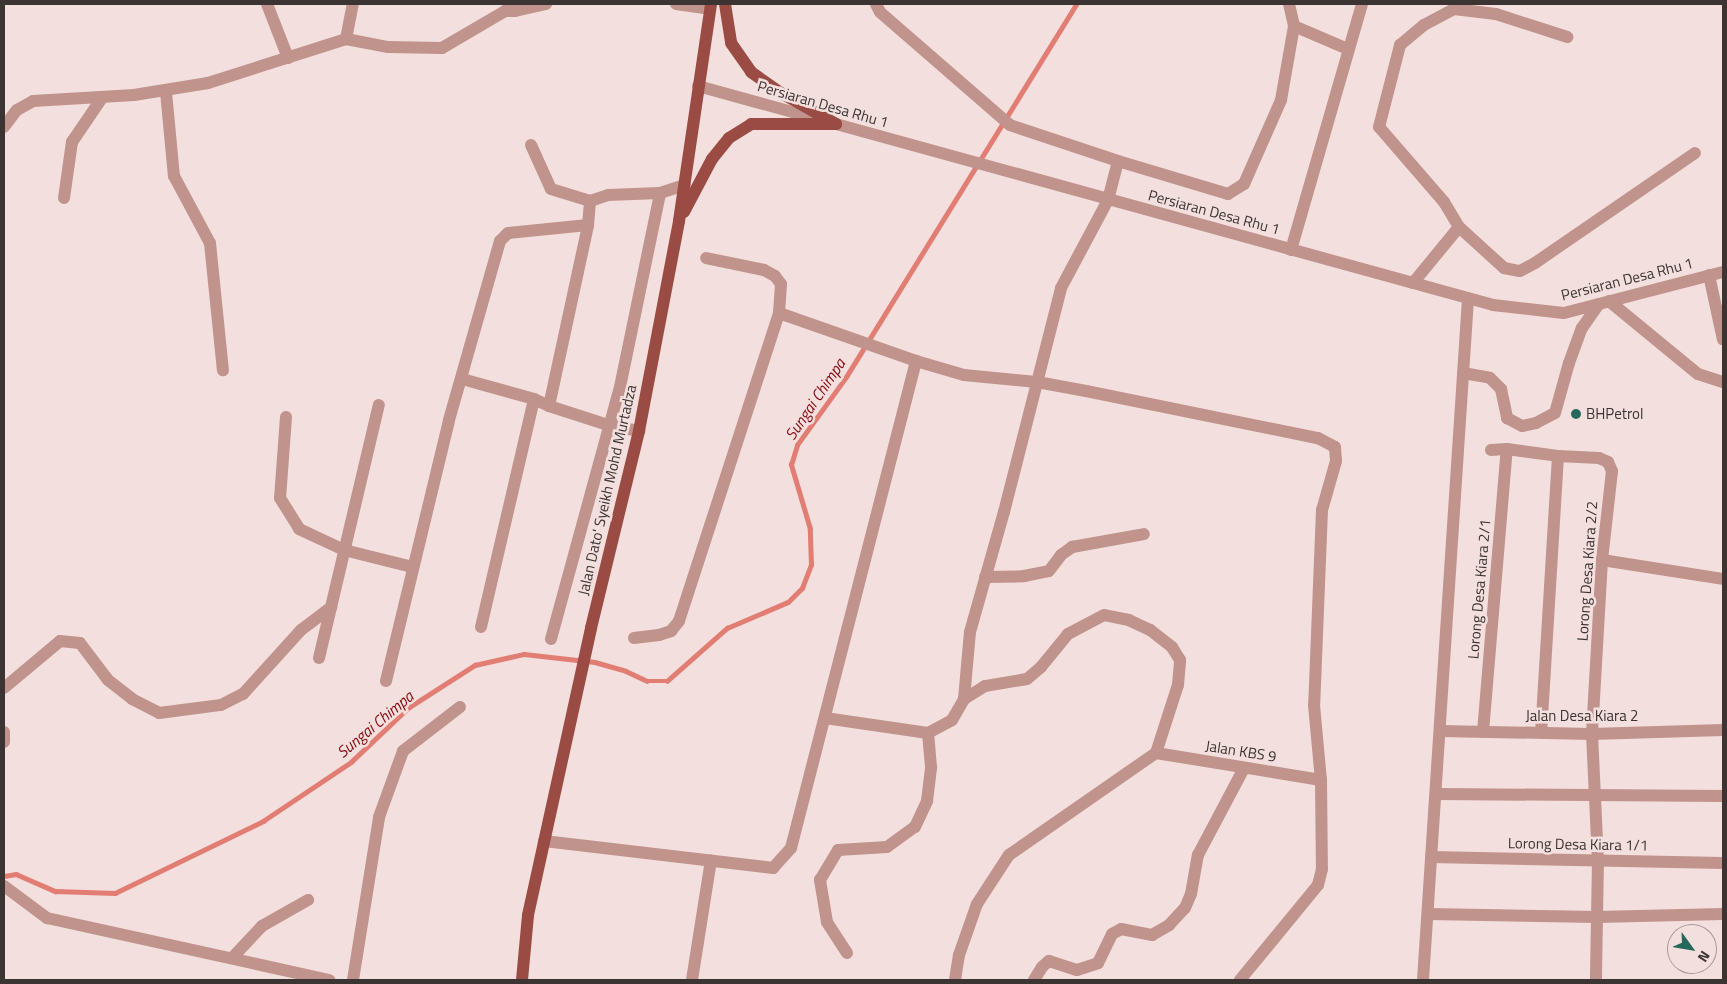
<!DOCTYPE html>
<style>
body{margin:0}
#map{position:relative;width:1727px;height:984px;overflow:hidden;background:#f3dfdd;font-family:"Titillium Web",sans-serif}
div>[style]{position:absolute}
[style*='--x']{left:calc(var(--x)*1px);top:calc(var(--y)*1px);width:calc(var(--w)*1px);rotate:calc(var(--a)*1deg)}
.stream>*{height:4.5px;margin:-2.25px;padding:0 2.25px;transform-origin:2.25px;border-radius:2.25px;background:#e17d73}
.minor>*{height:12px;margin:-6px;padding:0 6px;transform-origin:6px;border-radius:6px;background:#c0938d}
.major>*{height:12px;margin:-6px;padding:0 6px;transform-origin:6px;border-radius:6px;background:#9a4c44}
.dots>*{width:14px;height:14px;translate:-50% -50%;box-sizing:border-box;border:2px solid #f3dfdd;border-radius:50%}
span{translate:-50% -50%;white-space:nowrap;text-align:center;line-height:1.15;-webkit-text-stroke:5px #f3dfdd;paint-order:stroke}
.street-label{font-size:15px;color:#3b3433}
.poi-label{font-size:15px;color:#3b3433}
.left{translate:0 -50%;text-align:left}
.water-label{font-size:16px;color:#84060c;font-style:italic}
.frame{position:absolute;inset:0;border:5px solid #3b3433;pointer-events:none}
.north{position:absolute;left:1667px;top:924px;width:50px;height:50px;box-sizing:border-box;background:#f3dfdd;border:1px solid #a99b99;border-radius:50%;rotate:122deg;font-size:14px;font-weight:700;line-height:20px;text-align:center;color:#3b3433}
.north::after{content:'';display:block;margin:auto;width:18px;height:22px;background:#25695b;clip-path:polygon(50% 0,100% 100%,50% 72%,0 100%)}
</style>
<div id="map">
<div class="stream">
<i style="--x:4;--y:876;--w:12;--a:-9"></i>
<i style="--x:16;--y:874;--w:43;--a:23.6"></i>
<i style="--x:55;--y:891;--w:60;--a:1.9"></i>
<i style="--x:115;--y:893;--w:165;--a:-25.9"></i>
<i style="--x:263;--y:821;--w:106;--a:-33.8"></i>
<i style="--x:351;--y:762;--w:79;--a:-43.5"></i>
<i style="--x:408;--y:708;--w:80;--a:-32.7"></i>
<i style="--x:475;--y:665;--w:50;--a:-12.7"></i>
<i style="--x:524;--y:654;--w:71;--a:6.4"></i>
<i style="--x:595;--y:662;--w:32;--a:16"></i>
<i style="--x:626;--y:671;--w:23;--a:25"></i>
<i style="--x:647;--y:681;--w:20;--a:0"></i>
<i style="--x:667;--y:681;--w:80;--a:-41.5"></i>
<i style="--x:727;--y:628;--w:66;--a:-23.1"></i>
<i style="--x:788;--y:602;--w:20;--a:-45"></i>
<i style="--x:802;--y:588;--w:25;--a:-69"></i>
<i style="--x:811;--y:565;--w:36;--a:-92"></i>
<i style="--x:810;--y:529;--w:67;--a:-106.5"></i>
<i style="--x:791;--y:465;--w:21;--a:-73"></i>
<i style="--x:797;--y:445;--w:84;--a:-54.2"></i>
<i style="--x:846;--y:377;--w:438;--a:-58.3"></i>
</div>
<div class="minor">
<i style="--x:267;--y:4;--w:58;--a:68.7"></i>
<i style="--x:676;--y:4;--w:34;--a:8"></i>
<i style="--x:1289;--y:4;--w:23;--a:77"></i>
<i style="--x:1294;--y:26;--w:59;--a:23.1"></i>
<i style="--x:346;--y:39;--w:36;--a:-79"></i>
<i style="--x:698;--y:86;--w:825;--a:15.4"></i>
<i style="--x:1493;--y:305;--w:71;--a:6.4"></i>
<i style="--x:1564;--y:313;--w:164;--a:-14.5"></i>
<i style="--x:166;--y:92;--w:84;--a:84.6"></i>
<i style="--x:174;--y:176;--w:76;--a:61.8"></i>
<i style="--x:210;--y:243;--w:128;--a:84.2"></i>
<i style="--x:4;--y:127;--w:21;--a:-53"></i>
<i style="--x:17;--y:110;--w:18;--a:-29"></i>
<i style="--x:33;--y:101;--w:101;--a:-3.4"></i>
<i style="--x:134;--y:95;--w:75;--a:-9.2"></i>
<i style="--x:208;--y:83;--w:145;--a:-17.7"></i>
<i style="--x:346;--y:39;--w:43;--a:10.8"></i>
<i style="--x:388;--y:47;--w:54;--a:1.1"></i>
<i style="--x:442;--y:48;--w:73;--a:-30.4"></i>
<i style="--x:505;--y:11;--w:10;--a:0"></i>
<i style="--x:515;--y:11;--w:32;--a:-13"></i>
<i style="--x:531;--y:145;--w:48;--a:65.6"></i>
<i style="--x:551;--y:189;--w:41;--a:17.1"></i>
<i style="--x:1118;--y:161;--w:115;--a:16.7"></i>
<i style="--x:1228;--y:194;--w:19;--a:-32"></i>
<i style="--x:1244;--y:184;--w:92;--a:-66.2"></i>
<i style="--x:1281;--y:100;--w:75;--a:-80"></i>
<i style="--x:64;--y:198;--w:57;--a:-81.9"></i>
<i style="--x:72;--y:142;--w:53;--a:-55.7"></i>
<i style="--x:1459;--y:227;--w:29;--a:-121"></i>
<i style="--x:1444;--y:202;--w:99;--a:-130.9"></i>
<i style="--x:1379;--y:127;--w:85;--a:-75.6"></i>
<i style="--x:1400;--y:45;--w:31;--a:-40"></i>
<i style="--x:1424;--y:25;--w:34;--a:-28"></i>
<i style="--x:1454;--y:9;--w:42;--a:6.8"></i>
<i style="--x:1496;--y:14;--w:75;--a:17.9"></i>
<i style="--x:1291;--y:250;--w:256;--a:-73.9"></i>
<i style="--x:1709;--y:275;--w:66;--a:77.8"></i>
<i style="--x:1413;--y:283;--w:72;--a:-50.6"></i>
<i style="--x:1459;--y:227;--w:61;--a:42.3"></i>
<i style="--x:1504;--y:268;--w:16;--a:11"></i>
<i style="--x:1520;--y:271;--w:17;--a:-28"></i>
<i style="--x:1535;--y:263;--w:194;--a:-34.5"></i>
<i style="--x:1609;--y:301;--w:115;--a:39.4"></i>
<i style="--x:1698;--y:374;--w:26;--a:18"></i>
<i style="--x:779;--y:313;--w:145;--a:19.3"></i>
<i style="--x:916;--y:361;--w:50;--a:16.3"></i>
<i style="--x:964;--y:375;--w:73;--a:5.5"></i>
<i style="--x:1037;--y:382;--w:50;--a:10.4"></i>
<i style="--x:1086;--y:391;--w:237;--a:11.5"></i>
<i style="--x:1318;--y:438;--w:19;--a:28"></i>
<i style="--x:1335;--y:447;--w:14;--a:86"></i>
<i style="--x:1336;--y:461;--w:51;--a:105.9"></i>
<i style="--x:1322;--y:510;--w:195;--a:92.3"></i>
<i style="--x:1314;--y:705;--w:75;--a:84.7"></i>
<i style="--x:1321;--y:780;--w:89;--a:89.4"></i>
<i style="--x:1322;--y:869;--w:16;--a:104"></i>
<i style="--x:1318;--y:885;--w:123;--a:129.4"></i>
<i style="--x:1463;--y:373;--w:27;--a:10"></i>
<i style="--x:1490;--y:378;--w:16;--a:45"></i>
<i style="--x:1501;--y:389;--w:30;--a:78"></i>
<i style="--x:1507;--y:418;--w:17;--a:28"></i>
<i style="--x:1522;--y:426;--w:14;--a:-12"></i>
<i style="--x:1536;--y:423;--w:21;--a:-28"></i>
<i style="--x:1555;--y:413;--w:52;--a:-74.4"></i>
<i style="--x:1569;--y:363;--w:37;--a:-70"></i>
<i style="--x:1582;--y:328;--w:29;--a:-55"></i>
<i style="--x:462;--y:379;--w:75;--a:15.5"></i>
<i style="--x:534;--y:399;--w:17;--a:25"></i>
<i style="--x:549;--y:406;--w:62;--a:17.9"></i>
<i style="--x:608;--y:425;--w:32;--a:11"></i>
<i style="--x:549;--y:406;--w:185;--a:-77.8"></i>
<i style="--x:286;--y:417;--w:81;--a:94.2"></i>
<i style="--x:280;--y:498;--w:36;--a:58"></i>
<i style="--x:299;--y:529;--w:50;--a:25"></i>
<i style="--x:344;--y:550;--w:70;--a:14"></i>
<i style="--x:1491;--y:450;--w:16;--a:-4"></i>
<i style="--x:1507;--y:449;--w:51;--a:7.8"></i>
<i style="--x:1558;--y:456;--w:277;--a:93.5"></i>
<i style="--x:1558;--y:456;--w:41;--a:2.8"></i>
<i style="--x:1599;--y:458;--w:10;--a:24"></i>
<i style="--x:1608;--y:462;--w:10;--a:66"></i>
<i style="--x:1612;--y:471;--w:90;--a:96.4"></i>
<i style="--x:1602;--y:560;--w:174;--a:93.3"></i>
<i style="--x:1592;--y:734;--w:126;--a:87.3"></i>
<i style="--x:1598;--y:860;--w:120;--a:91"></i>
<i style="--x:1602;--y:560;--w:122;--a:8.9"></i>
<i style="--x:985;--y:577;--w:39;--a:-1"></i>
<i style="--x:1024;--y:576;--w:25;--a:-11"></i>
<i style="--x:1049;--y:571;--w:20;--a:-53"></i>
<i style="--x:1061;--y:555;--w:14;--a:-36"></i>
<i style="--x:1072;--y:547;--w:73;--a:-10.2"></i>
<i style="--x:481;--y:627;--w:234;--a:-76.9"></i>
<i style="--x:634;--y:638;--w:25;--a:-7"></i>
<i style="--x:659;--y:635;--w:13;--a:-18"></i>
<i style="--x:671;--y:631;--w:13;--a:-51"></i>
<i style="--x:679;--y:621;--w:324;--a:-72"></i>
<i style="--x:779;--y:313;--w:29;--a:-86"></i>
<i style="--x:781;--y:284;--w:10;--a:-127"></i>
<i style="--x:775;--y:276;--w:13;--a:-151"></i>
<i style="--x:764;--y:270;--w:59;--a:-168.3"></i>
<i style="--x:551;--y:639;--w:261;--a:-74.7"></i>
<i style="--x:620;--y:387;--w:198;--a:-78.3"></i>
<i style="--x:319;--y:658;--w:260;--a:-76.7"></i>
<i style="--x:386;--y:681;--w:268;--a:-76.4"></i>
<i style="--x:449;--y:420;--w:186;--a:-74.1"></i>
<i style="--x:500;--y:241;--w:11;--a:-45"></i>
<i style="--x:508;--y:233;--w:80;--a:-5.7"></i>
<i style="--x:588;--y:225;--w:24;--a:-85"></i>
<i style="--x:590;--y:201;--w:19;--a:-18"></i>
<i style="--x:608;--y:195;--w:52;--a:-2.2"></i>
<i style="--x:660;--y:193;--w:26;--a:-18"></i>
<i style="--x:4;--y:688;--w:73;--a:-40"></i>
<i style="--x:60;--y:641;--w:20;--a:6"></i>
<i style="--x:80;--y:643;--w:46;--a:52.9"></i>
<i style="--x:108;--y:680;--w:31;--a:38"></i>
<i style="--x:132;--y:699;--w:30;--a:27"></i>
<i style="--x:159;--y:713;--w:63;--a:-7.4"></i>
<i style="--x:221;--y:705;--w:25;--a:-27"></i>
<i style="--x:243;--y:694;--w:86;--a:-47.8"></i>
<i style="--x:301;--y:630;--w:38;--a:-37"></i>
<i style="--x:825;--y:718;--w:104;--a:8.3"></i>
<i style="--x:928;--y:733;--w:27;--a:-28"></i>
<i style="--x:952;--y:720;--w:24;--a:-60"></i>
<i style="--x:964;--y:699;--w:67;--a:-84.9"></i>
<i style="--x:970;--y:632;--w:125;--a:-74.2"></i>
<i style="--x:1004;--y:512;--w:231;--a:-75.7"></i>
<i style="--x:1061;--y:288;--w:100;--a:-61.9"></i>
<i style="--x:1108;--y:200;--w:40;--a:-75.6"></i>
<i style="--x:1118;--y:161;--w:114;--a:-161.6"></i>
<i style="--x:1010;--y:125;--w:172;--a:-139"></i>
<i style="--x:880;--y:12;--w:9;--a:-117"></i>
<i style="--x:1440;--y:731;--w:152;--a:1.1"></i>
<i style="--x:1592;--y:734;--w:131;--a:-1.7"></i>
<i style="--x:4;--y:732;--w:10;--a:90"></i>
<i style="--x:1483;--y:732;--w:284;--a:-85.2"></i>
<i style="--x:1156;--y:753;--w:167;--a:9.3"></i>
<i style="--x:1436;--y:794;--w:287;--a:0.4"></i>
<i style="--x:544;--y:841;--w:231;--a:6.7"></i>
<i style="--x:773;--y:868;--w:27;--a:-48"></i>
<i style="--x:791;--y:848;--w:503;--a:-75.6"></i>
<i style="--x:1431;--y:857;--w:292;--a:1.2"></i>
<i style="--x:4;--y:886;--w:54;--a:36.7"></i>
<i style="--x:47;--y:918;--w:289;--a:12.4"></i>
<i style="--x:1428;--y:914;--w:169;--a:1"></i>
<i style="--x:1597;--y:917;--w:126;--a:-1.4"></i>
<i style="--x:847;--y:953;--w:37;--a:-123"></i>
<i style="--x:827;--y:922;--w:43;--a:-99.5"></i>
<i style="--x:820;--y:880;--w:35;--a:-59"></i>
<i style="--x:838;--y:850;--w:49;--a:-3.5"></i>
<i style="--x:887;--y:847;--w:34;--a:-36"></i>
<i style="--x:915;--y:827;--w:29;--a:-65"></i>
<i style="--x:927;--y:801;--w:34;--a:-83"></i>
<i style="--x:931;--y:767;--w:34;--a:-95"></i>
<i style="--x:232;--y:958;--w:44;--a:-46.8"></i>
<i style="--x:262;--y:926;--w:53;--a:-29.5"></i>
<i style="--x:353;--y:980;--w:165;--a:-80.9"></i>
<i style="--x:379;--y:817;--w:70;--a:-70"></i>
<i style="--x:403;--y:751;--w:72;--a:-37.7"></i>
<i style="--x:692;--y:980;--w:121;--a:-81"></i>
<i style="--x:955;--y:980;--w:25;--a:-81"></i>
<i style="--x:959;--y:955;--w:54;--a:-70.6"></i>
<i style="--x:977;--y:904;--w:59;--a:-56.9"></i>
<i style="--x:1009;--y:855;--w:179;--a:-34.8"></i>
<i style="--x:1156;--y:753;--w:71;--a:-72.1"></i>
<i style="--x:1178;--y:685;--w:25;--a:-85"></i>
<i style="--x:1180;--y:660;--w:15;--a:-122"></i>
<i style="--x:1172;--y:647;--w:28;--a:-142"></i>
<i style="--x:1150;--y:630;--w:23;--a:-155"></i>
<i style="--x:1129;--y:620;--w:25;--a:-169"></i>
<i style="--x:1104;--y:615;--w:41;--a:152.2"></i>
<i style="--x:1068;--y:634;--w:43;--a:129.3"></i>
<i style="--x:1041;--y:667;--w:18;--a:139"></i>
<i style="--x:1027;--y:679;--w:43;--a:170.5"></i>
<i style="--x:985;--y:686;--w:25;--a:148"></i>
<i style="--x:1034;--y:980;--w:15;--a:-58"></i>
<i style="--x:1042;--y:967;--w:9;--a:-41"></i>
<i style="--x:1049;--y:961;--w:29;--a:18"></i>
<i style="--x:1077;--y:970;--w:22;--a:-18"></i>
<i style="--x:1098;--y:963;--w:32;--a:-64"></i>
<i style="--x:1112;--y:934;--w:10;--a:-29"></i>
<i style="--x:1121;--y:929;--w:32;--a:11"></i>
<i style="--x:1152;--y:935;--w:20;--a:-30"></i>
<i style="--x:1169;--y:925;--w:23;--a:-47"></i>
<i style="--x:1185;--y:908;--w:15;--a:-67"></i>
<i style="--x:1191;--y:894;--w:40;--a:-80"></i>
<i style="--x:1198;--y:855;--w:98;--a:-62.1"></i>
<i style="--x:1423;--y:980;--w:683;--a:-86.22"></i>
</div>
<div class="major">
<i style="--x:725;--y:4;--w:39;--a:81"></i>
<i style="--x:731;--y:43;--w:35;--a:55"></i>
<i style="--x:751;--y:72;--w:39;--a:35"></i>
<i style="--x:783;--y:94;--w:61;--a:29.5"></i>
<i style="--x:684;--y:212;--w:60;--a:-62.2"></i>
<i style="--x:712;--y:159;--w:27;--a:-51"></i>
<i style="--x:729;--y:138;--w:26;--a:-32"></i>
<i style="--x:751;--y:124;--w:85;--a:0"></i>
<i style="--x:522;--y:980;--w:65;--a:-84.7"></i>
<i style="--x:528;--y:915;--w:294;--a:-77.6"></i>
<i style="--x:591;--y:628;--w:203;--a:-76.3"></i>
<i style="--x:639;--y:431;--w:214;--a:-79.2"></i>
<i style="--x:679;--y:221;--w:219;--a:-81.6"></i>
</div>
<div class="dots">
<i style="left:1576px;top:414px;background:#25695b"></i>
</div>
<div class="street-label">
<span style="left:823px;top:104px;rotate:16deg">Persiaran Desa Rhu 1</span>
<span style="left:1214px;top:212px;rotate:15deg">Persiaran Desa Rhu 1</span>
<span style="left:1627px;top:279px;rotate:-14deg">Persiaran Desa Rhu 1</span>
<span style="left:607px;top:490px;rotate:-77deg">Jalan Dato' Syeikh Mohd Murtadza</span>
<span style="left:1587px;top:571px;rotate:-86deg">Lorong Desa Kiara 2/2</span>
<span style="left:1479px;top:589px;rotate:-85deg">Lorong Desa Kiara 2/1</span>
<span style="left:1582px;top:716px">Jalan Desa Kiara 2</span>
<span style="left:1241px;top:751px;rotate:9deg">Jalan KBS 9</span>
<span style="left:1578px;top:844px;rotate:1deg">Lorong Desa Kiara 1/1</span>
</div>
<div class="poi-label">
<span class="left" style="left:1586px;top:414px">BHPetrol</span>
</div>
<div class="water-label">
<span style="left:815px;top:399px;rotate:-56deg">Sungai Chimpa</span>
<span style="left:375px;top:724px;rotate:-40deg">Sungai Chimpa</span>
</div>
<div class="frame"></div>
<div class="north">N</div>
</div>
